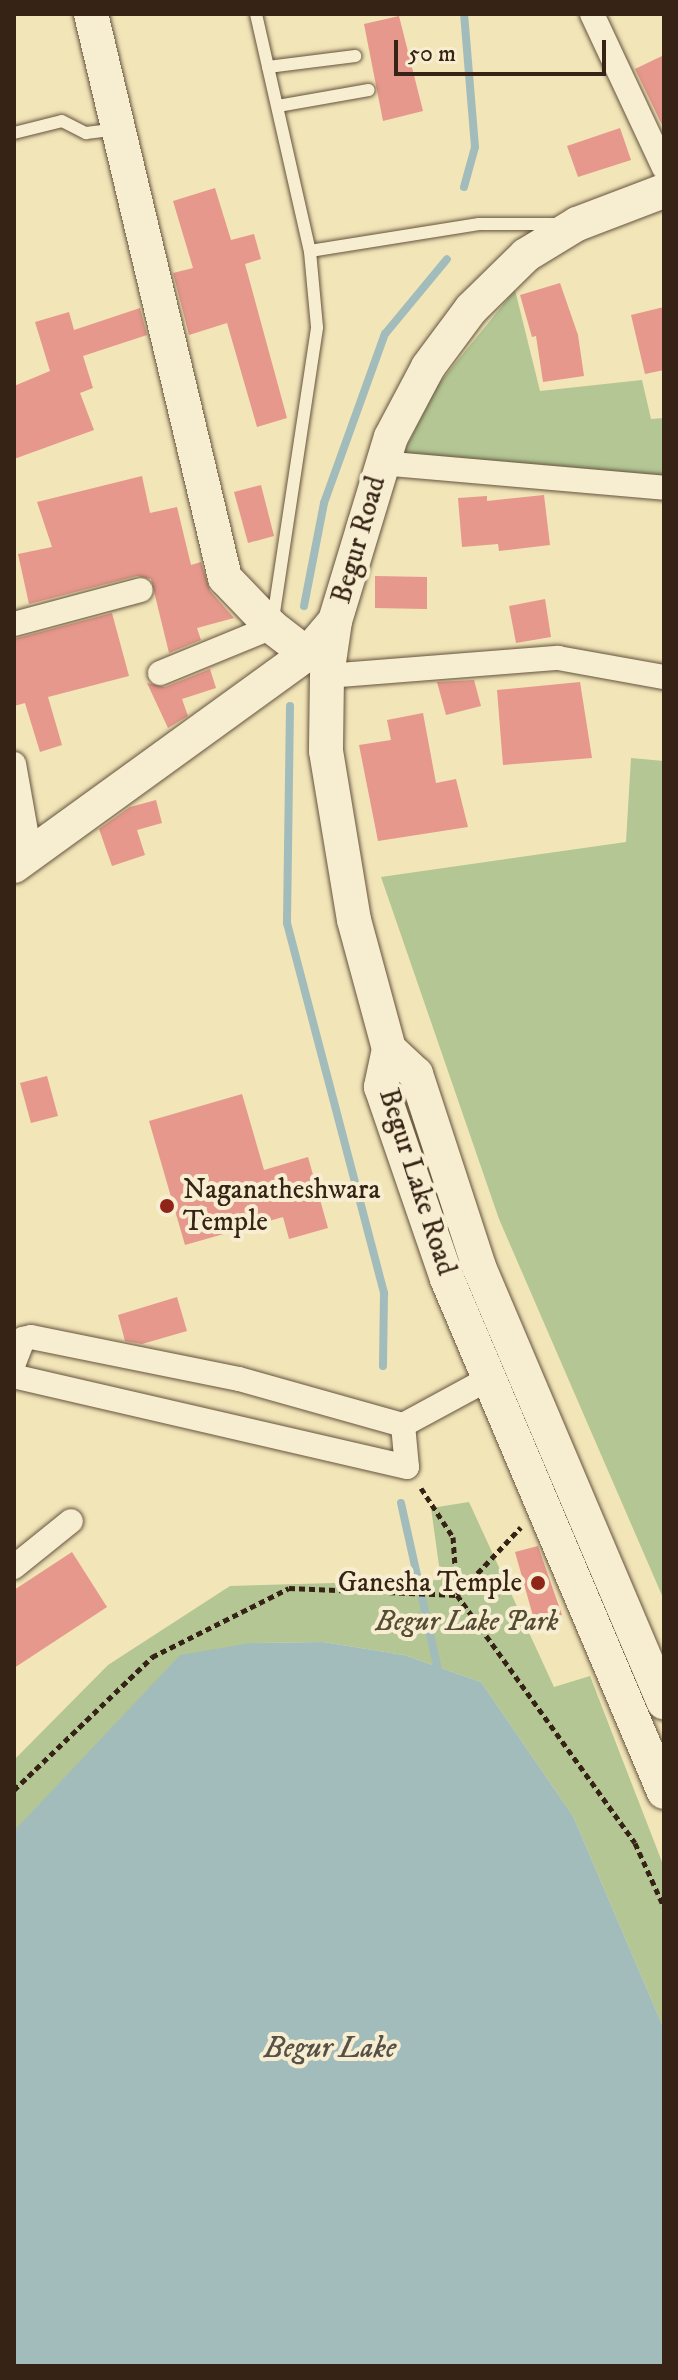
<!DOCTYPE html>
<style>
body{margin:0}
#map{position:relative;width:678px;height:2380px;overflow:hidden;background:#f2e5b8;font-family:"IM FELL DW Pica",serif}
div>[style]{position:absolute}
[style*='--x']{left:calc(var(--x)*1px);top:calc(var(--y)*1px);width:calc(var(--w)*1px);rotate:calc(var(--a)*1deg)}
.green>*{inset:0;background:#b3c694}
.water>*{inset:0;background:#a2bcbc}
.stream>*{height:8px;margin:-4px;padding:0 4px;transform-origin:4px;border-radius:4px;background:#a2bcbc}
.building>*{inset:0;background:#e5988b}
.path>*{height:5px;margin-top:-2.5px;transform-origin:0;background:repeating-linear-gradient(90deg,#362316 0 6px,transparent 0 10px)}
.roads{filter:drop-shadow(0 0 2px #65543e) drop-shadow(0 0 2px #65543e)}
.lane>*{height:12px;margin:-6px;padding:0 6px;transform-origin:6px;border-radius:6px;background:#f7eed1}
.street>*{height:24px;margin:-12px;padding:0 12px;transform-origin:12px;border-radius:12px;background:#f7eed1}
.secondary>*{height:34px;margin:-17px;padding:0 17px;transform-origin:17px;border-radius:17px;background:#f7eed1}
.dots>*{width:22px;height:22px;translate:-50% -50%;box-sizing:border-box;border:4px solid #f7eed1;border-radius:50%}
span{translate:-50% -50%;white-space:nowrap;text-align:center;line-height:1.15;-webkit-text-stroke:8px #f7eed1;paint-order:stroke}
.street-label{font-size:28px;color:#362316}
.poi-label{font-size:28px;color:#362316}
.left{translate:0 -50%;text-align:left}
.right{translate:-100% -50%;text-align:right}
.park-label{font-size:28px;color:#554c36;font-style:italic}
.water-label{font-size:30px;color:#565148;font-style:italic}
.frame{position:absolute;inset:0;border:16px solid #362316;pointer-events:none}
.scale{position:absolute;left:394px;top:40px;width:212px;height:36px;box-sizing:border-box;border:4px solid #362316;border-top:0;padding-left:10px;font-size:24px;line-height:28px;white-space:nowrap;color:#362316;-webkit-text-stroke:6px #f7eed1;paint-order:stroke}
</style>
<div id="map">
<div class="green">
<i style="clip-path:polygon(515px 290px,540px 391px,642px 380px,651px 419px,664px 418px,664px 481px,400px 459px,437px 386px)"></i>
<i style="clip-path:polygon(631px 758px,664px 761px,664px 1600px,499px 1219px,381px 877px,626px 842px)"></i>
<i style="clip-path:polygon(469px 1502px,554px 1687px,590px 1676px,664px 1867px,664px 2029px,573px 1816px,481px 1682px,404px 1655px,323px 1642px,251px 1643px,14px 1831px,14px 1760px,108px 1665px,230px 1586px,441px 1580px,431px 1508px)"></i>
</div>
<div class="water">
<i style="clip-path:polygon(323px 1642px,404px 1655px,481px 1682px,573px 1816px,664px 2029px,664px 2366px,14px 2366px,14px 1831px,180px 1655px,251px 1643px)"></i>
</div>
<div class="stream">
<i style="--x:464;--y:187;--w:41;--a:-74.6"></i>
<i style="--x:475;--y:147;--w:133;--a:-94.7"></i>
<i style="--x:304;--y:606;--w:105;--a:-79"></i>
<i style="--x:324;--y:503;--w:180;--a:-70.2"></i>
<i style="--x:385;--y:334;--w:97;--a:-50.4"></i>
<i style="--x:290;--y:706;--w:217;--a:90.8"></i>
<i style="--x:287;--y:923;--w:383;--a:75.3"></i>
<i style="--x:384;--y:1293;--w:73;--a:90.8"></i>
<i style="--x:401;--y:1503;--w:175;--a:77.5"></i>
</div>
<div class="building">
<i style="clip-path:polygon(399px 16px,423px 111px,383px 121px,364px 24px)"></i>
<i style="clip-path:polygon(664px 55px,664px 129px,635px 69px)"></i>
<i style="clip-path:polygon(620px 128px,631px 160px,578px 177px,567px 146px)"></i>
<i style="clip-path:polygon(215px 188px,231px 240px,254px 234px,261px 259px,245px 264px,287px 418px,257px 427px,227px 323px,189px 335px,173px 273px,193px 268px,173px 201px)"></i>
<i style="clip-path:polygon(560px 283px,578px 335px,584px 376px,543px 382px,536px 336px,532px 337px,520px 295px)"></i>
<i style="clip-path:polygon(664px 307px,664px 370px,645px 374px,631px 315px)"></i>
<i style="clip-path:polygon(140px 308px,147px 335px,83px 356px,93px 388px,80px 393px,94px 430px,14px 459px,14px 386px,50px 371px,35px 322px,69px 312px,74px 330px)"></i>
<i style="clip-path:polygon(142px 476px,150px 513px,177px 507px,191px 565px,201px 562px,210px 591px,234px 618px,197px 628px,201px 640px,169px 653px,151px 579px,137px 576px,29px 604px,18px 554px,52px 547px,37px 502px)"></i>
<i style="clip-path:polygon(261px 485px,274px 536px,248px 543px,234px 492px)"></i>
<i style="clip-path:polygon(544px 495px,550px 545px,499px 551px,498px 544px,462px 547px,458px 498px,487px 496px,487px 501px)"></i>
<i style="clip-path:polygon(375px 576px,427px 577px,427px 609px,375px 608px)"></i>
<i style="clip-path:polygon(545px 599px,551px 637px,516px 643px,509px 606px)"></i>
<i style="clip-path:polygon(112px 613px,129px 676px,48px 697px,62px 745px,40px 752px,25px 703px,14px 706px,14px 639px)"></i>
<i style="clip-path:polygon(210px 669px,216px 688px,182px 699px,188px 716px,168px 728px,147px 683px,165px 687px)"></i>
<i style="clip-path:polygon(474px 680px,481px 706px,446px 715px,437px 682px)"></i>
<i style="clip-path:polygon(580px 682px,592px 758px,503px 765px,497px 690px)"></i>
<i style="clip-path:polygon(423px 713px,436px 783px,456px 779px,468px 827px,378px 841px,359px 745px,391px 740px,387px 720px)"></i>
<i style="clip-path:polygon(156px 800px,162px 823px,137px 830px,145px 855px,112px 866px,99px 829px,130px 807px)"></i>
<i style="clip-path:polygon(47px 1076px,58px 1116px,31px 1123px,20px 1083px)"></i>
<i style="clip-path:polygon(242px 1094px,264px 1170px,308px 1157px,328px 1228px,289px 1239px,283px 1217px,185px 1245px,149px 1121px)"></i>
<i style="clip-path:polygon(177px 1297px,187px 1331px,142px 1344px,125px 1341px,118px 1315px)"></i>
<i style="clip-path:polygon(538px 1546px,562px 1615px,535px 1623px,515px 1552px)"></i>
<i style="clip-path:polygon(72px 1552px,107px 1607px,14px 1668px,14px 1590px)"></i>
</div>
<div class="path">
<i style="--x:421;--y:1488;--w:59;--a:56.9"></i>
<i style="--x:453;--y:1537;--w:58;--a:86.1"></i>
<i style="--x:457;--y:1595;--w:93;--a:-46.7"></i>
<i style="--x:14;--y:1790;--w:192;--a:-43.9"></i>
<i style="--x:152;--y:1657;--w:153;--a:-26.7"></i>
<i style="--x:289;--y:1588;--w:168;--a:2.4"></i>
<i style="--x:457;--y:1595;--w:305;--a:54.3"></i>
<i style="--x:635;--y:1843;--w:70;--a:65.6"></i>
</div>
<div class="roads">
<div class="lane">
<i style="--x:256;--y:14;--w:243;--a:77.2"></i>
<i style="--x:268;--y:67;--w:88;--a:-7.2"></i>
<i style="--x:278;--y:106;--w:92;--a:-10"></i>
<i style="--x:14;--y:133;--w:49;--a:-14"></i>
<i style="--x:62;--y:121;--w:27;--a:27"></i>
<i style="--x:86;--y:133;--w:31;--a:-7"></i>
<i style="--x:273;--y:619;--w:295;--a:-81.4"></i>
<i style="--x:317;--y:327;--w:76;--a:-95.3"></i>
<i style="--x:310;--y:251;--w:171;--a:-9.1"></i>
<i style="--x:479;--y:224;--w:82;--a:0"></i>
</div>
<div class="street">
<i style="--x:592;--y:14;--w:170;--a:64.9"></i>
<i style="--x:381;--y:463;--w:284;--a:5"></i>
<i style="--x:14;--y:624;--w:131;--a:-15"></i>
<i style="--x:160;--y:673;--w:121;--a:-22.3"></i>
<i style="--x:327;--y:676;--w:232;--a:-4.5"></i>
<i style="--x:558;--y:658;--w:108;--a:10.2"></i>
<i style="--x:14;--y:764;--w:91;--a:79.9"></i>
<i style="--x:14;--y:1363;--w:26;--a:-69"></i>
<i style="--x:23;--y:1339;--w:8;--a:-14"></i>
<i style="--x:31;--y:1337;--w:212;--a:11.4"></i>
<i style="--x:239;--y:1379;--w:170;--a:15.7"></i>
<i style="--x:403;--y:1425;--w:42;--a:84.6"></i>
<i style="--x:407;--y:1467;--w:403;--a:-167"></i>
<i style="--x:403;--y:1425;--w:99;--a:-28.4"></i>
<i style="--x:14;--y:1567;--w:73;--a:-38.9"></i>
</div>
<div class="secondary">
<i style="--x:91;--y:14;--w:580;--a:76.63"></i>
<i style="--x:225;--y:578;--w:68;--a:46.2"></i>
<i style="--x:272;--y:627;--w:44;--a:37.6"></i>
<i style="--x:335;--y:621;--w:56;--a:98.3"></i>
<i style="--x:327;--y:676;--w:75;--a:90.8"></i>
<i style="--x:326;--y:751;--w:171;--a:80.6"></i>
<i style="--x:354;--y:920;--w:134;--a:74.8"></i>
<i style="--x:389;--y:1049;--w:39;--a:102"></i>
<i style="--x:381;--y:1087;--w:203;--a:71"></i>
<i style="--x:447;--y:1279;--w:557;--a:67.07"></i>
<i style="--x:14;--y:866;--w:362;--a:-35.9"></i>
<i style="--x:307;--y:654;--w:43;--a:-49.7"></i>
<i style="--x:335;--y:621;--w:192;--a:-73.1"></i>
<i style="--x:391;--y:437;--w:79;--a:-62.1"></i>
<i style="--x:428;--y:367;--w:72;--a:-53.4"></i>
<i style="--x:471;--y:309;--w:77;--a:-44.5"></i>
<i style="--x:526;--y:255;--w:60;--a:-31.3"></i>
<i style="--x:577;--y:224;--w:93;--a:-20.8"></i>
<i style="--x:389;--y:1049;--w:37;--a:43"></i>
<i style="--x:416;--y:1074;--w:203;--a:71.9"></i>
<i style="--x:479;--y:1267;--w:473;--a:67"></i>
</div>
</div>
<div class="dots">
<i style="left:167px;top:1206px;background:#8f2418"></i>
<i style="left:538px;top:1583px;background:#8f2418"></i>
</div>
<div class="street-label">
<span style="left:359px;top:540px;rotate:-74deg">Begur Road</span>
<span style="left:417px;top:1182px;rotate:72deg">Begur Lake Road</span>
</div>
<div class="poi-label">
<span class="left" style="left:183px;top:1206px">Naganatheshwara<br>Temple</span>
<span class="right" style="left:522px;top:1583px">Ganesha Temple</span>
</div>
<div class="park-label">
<span style="left:467px;top:1622px">Begur Lake Park</span>
</div>
<div class="water-label">
<span style="left:330px;top:2049px">Begur Lake</span>
</div>
<div class="frame"></div>
<div class="scale">50 m</div>
</div>
